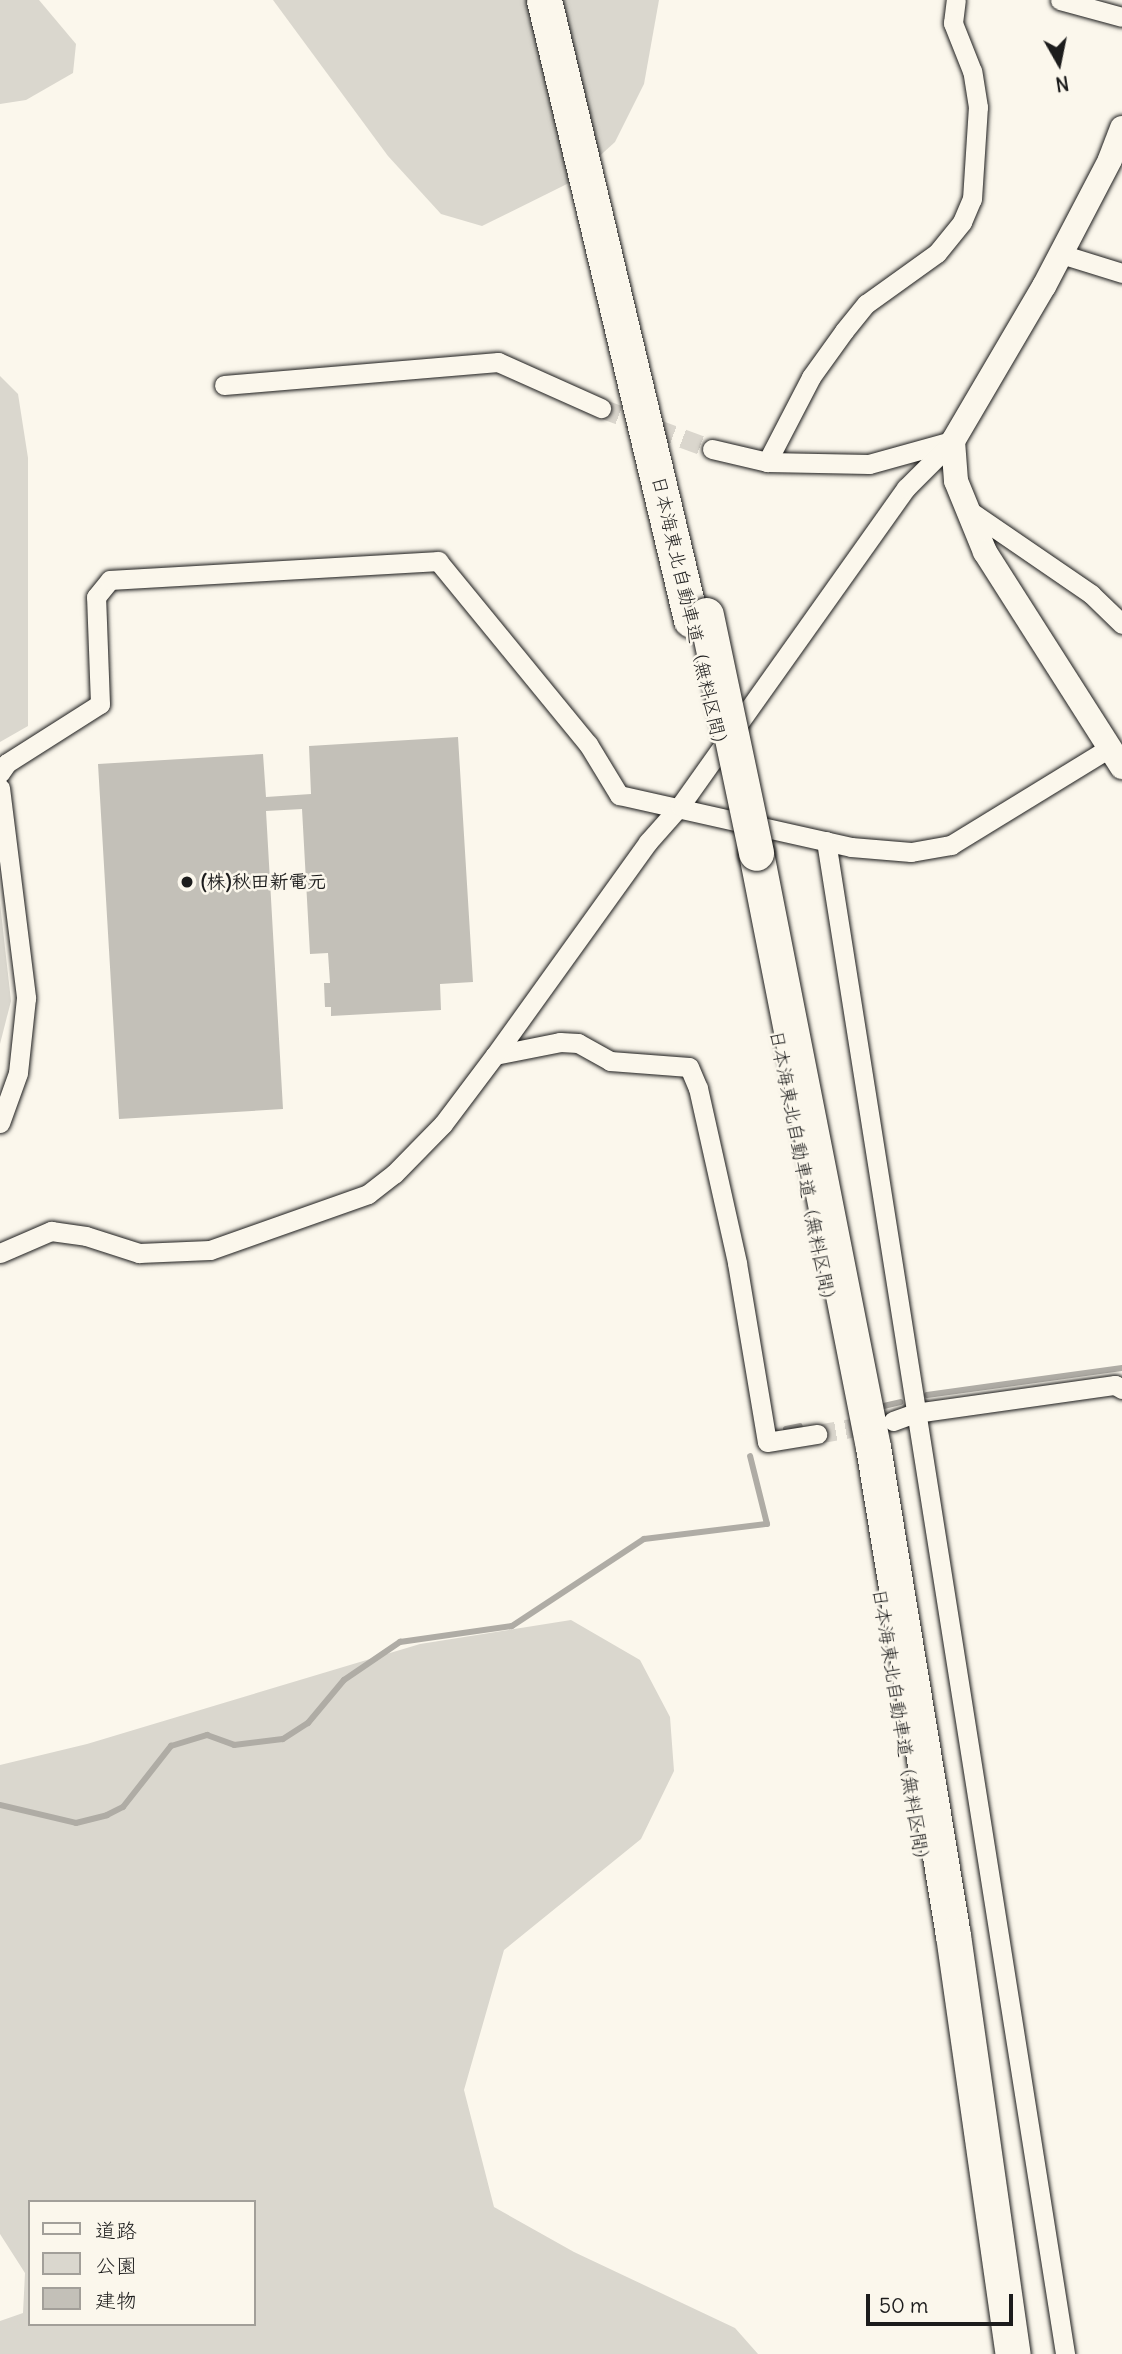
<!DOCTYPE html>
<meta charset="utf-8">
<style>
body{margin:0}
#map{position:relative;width:1122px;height:2354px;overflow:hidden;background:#fbf7ec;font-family:Delius,"Klee One",sans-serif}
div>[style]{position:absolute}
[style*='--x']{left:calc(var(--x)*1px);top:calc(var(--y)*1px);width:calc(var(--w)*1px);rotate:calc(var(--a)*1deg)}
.green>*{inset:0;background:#dad7ce}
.stream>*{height:6px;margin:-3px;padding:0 3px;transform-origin:3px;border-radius:3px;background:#afaca5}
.building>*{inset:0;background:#c3c0b8}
.minor-tunnel>*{height:19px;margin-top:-9.5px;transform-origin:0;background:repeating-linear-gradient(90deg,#dad6cd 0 19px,transparent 0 29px)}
.roads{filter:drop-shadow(0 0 2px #1c1c1c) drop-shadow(0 0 2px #1c1c1c)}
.minor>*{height:19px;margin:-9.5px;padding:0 9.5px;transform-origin:9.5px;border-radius:9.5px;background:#fbf7ec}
.tertiary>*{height:24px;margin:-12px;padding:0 12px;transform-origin:12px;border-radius:12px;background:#fbf7ec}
.motorway>*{height:35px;margin:-17.5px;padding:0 17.5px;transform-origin:17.5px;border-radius:17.5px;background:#fbf7ec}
.bridges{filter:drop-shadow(0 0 2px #1c1c1c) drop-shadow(0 0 2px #1c1c1c)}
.motorway-bridge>*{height:35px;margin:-17.5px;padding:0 17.5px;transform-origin:17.5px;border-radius:17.5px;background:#fbf7ec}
.dots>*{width:19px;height:19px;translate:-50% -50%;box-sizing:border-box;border:4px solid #fbf7ec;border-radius:50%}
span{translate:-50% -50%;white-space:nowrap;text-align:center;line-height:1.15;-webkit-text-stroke:5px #fbf7ec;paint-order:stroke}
.street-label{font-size:19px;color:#1c1c1c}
.poi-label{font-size:19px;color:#1c1c1c;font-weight:700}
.left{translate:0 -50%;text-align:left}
.legend{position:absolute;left:28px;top:2200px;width:228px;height:126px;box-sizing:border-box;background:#fbf7ec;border:2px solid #a29f99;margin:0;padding:9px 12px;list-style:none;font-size:21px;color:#1c1c1c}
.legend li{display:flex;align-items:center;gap:14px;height:35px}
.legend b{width:35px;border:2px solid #a29f99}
.north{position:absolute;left:1024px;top:28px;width:70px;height:70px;-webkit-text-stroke:5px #fbf7ec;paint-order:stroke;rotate:171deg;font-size:19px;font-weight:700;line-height:28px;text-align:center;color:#1c1c1c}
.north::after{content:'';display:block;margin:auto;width:24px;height:32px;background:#1c1c1c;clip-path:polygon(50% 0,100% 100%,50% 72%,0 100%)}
.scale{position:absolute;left:866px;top:2294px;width:147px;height:32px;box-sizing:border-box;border:4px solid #1c1c1c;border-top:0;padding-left:9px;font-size:21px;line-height:24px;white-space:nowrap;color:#1c1c1c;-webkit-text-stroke:5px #fbf7ec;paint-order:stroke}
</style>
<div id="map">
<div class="green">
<i style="clip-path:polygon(0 0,39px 0,76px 44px,73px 73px,26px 100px,0 104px)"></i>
<i style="clip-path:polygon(273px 0,659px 0,644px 84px,615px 142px,571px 182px,482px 226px,441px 214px,388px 156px)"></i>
<i style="clip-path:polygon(0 376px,18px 394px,28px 458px,28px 726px,0 742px)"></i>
<i style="clip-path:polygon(0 903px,11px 1001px,0 1044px)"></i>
<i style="clip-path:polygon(evenodd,571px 1620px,640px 1660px,670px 1717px,674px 1771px,641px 1839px,504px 1950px,464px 2090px,494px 2207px,574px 2252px,735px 2328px,758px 2354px,0 2354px,0 2321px,23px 2313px,25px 2273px,0 2234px,0 1765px,87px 1744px,420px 1644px,571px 1620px,30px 2202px,254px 2202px,254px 2324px,30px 2324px,30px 2202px)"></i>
</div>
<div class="stream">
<i style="--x:927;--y:1395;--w:197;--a:-7.9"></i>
<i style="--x:875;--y:1408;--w:26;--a:-13"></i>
<i style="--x:786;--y:1429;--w:14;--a:-12"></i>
<i style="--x:0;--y:1805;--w:78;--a:13.3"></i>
<i style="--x:76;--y:1823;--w:32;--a:-14"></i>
<i style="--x:107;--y:1815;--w:18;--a:-27"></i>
<i style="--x:123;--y:1807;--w:78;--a:-51.8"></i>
<i style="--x:171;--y:1746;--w:38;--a:-17"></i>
<i style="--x:207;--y:1735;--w:29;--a:20"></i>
<i style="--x:234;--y:1745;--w:49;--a:-7"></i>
<i style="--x:283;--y:1739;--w:30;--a:-33"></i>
<i style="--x:308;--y:1723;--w:56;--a:-50.1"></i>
<i style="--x:344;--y:1680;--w:68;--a:-34.2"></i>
<i style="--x:400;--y:1642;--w:113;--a:-8.1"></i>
<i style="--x:512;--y:1626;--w:158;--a:-33.4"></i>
<i style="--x:644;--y:1539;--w:124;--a:-7"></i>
<i style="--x:767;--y:1524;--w:70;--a:-104"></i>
</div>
<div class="building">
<i style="clip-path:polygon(458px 737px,473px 982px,440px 984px,441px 1010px,331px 1016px,331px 1007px,325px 1007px,324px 983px,330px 983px,328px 953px,310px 954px,302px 809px,266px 811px,283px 1109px,119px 1119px,98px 764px,263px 754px,266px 797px,311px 794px,309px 746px)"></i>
</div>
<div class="minor-tunnel">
<i style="--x:601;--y:408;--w:118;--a:20.3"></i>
<i style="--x:817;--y:1434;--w:59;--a:-9.8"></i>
</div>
<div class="roads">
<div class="minor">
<i style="--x:1060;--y:0;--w:64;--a:15.3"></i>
<i style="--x:1061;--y:254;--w:64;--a:17.3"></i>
<i style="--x:224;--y:385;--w:275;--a:-4.8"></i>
<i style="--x:498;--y:362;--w:113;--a:24.1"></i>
<i style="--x:712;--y:449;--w:57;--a:13.3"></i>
<i style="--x:767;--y:462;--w:102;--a:1.1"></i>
<i style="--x:869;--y:464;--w:86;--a:-15.5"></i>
<i style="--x:767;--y:462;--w:96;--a:-62.6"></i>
<i style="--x:811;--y:377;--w:57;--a:-54.3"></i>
<i style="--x:844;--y:331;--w:35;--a:-51"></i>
<i style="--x:866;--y:304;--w:87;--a:-35.7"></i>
<i style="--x:937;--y:253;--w:40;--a:-51"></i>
<i style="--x:962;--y:222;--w:25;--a:-67"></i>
<i style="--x:972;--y:199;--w:92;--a:-86.3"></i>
<i style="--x:978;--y:107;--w:36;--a:-99"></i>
<i style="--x:972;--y:71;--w:52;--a:-111.6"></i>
<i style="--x:953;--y:23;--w:23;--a:-83"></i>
<i style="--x:970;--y:511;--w:147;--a:34.4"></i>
<i style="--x:1091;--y:594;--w:43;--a:44.1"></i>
<i style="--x:0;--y:773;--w:12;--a:-55"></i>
<i style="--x:7;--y:763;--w:110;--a:-32.4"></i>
<i style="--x:100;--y:704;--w:107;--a:-92.1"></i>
<i style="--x:96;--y:597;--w:22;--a:-51"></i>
<i style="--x:110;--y:580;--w:329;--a:-3.3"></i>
<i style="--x:438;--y:561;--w:237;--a:50.7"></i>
<i style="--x:588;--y:744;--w:60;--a:58.7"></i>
<i style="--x:619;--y:795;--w:238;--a:12.6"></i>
<i style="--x:851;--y:847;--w:60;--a:4.8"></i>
<i style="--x:911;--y:852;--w:41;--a:-9.9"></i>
<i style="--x:951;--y:845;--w:185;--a:-31.5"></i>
<i style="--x:0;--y:788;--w:212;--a:82.9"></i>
<i style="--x:26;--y:998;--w:75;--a:96.1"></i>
<i style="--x:18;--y:1073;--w:53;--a:109.8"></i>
<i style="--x:826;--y:841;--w:1532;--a:81.02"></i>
<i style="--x:495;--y:1055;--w:66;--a:-11.3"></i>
<i style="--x:560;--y:1042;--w:18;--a:3"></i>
<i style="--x:578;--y:1043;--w:37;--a:29"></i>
<i style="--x:610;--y:1061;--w:79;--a:4.3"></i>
<i style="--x:689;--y:1067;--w:23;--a:67"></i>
<i style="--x:698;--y:1088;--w:179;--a:77.4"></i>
<i style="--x:737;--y:1263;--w:181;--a:80.5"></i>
<i style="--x:767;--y:1442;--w:51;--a:-9.1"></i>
<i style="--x:0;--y:1253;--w:56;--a:-23.3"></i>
<i style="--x:51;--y:1231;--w:35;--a:8"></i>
<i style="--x:86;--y:1236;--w:56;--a:17.8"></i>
<i style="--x:139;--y:1253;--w:71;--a:-2.4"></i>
<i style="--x:210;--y:1250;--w:168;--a:-19.5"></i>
<i style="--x:368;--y:1194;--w:33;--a:-38"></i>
<i style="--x:394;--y:1174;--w:70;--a:-45.6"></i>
<i style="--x:443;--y:1124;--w:86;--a:-53"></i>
<i style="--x:495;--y:1055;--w:262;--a:-54.3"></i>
<i style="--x:648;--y:842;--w:48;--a:-48.4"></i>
<i style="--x:680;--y:806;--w:390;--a:-54.6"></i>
<i style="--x:906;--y:488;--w:66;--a:-45"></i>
<i style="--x:893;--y:1421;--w:23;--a:-20"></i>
<i style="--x:915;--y:1413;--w:202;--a:-8"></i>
<i style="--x:1115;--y:1385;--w:8;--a:30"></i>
</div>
<div class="tertiary">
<i style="--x:1122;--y:128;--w:34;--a:111"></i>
<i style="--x:1110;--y:160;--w:142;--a:117.6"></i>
<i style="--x:1044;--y:286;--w:180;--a:120.4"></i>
<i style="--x:953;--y:441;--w:40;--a:85.7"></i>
<i style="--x:956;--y:481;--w:77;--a:67.8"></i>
<i style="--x:985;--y:552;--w:255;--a:57.5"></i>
</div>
<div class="motorway">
<i style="--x:544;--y:0;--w:637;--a:76.66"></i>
<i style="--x:756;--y:853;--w:605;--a:78.86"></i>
<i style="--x:873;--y:1447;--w:495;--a:80.7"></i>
<i style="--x:953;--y:1935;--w:423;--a:81.9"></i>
</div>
</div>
<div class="bridges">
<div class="motorway-bridge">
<i style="--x:706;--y:615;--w:243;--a:78.1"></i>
</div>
</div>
<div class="dots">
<i style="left:187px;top:882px;background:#1c1c1c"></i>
</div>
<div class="street-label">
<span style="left:690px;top:615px;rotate:77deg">日本海東北自動車道（無料区間）</span>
<span style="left:803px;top:1170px;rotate:79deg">日本海東北自動車道（無料区間）</span>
<span style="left:901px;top:1729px;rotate:81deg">日本海東北自動車道（無料区間）</span>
</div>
<div class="poi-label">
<span class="left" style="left:201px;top:882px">(株)秋田新電元</span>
</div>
<ul class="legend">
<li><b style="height:9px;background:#fbf7ec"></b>道路</li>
<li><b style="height:19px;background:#dad7ce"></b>公園</li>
<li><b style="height:19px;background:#c3c0b8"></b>建物</li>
</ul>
<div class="north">N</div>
<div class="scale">50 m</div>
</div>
